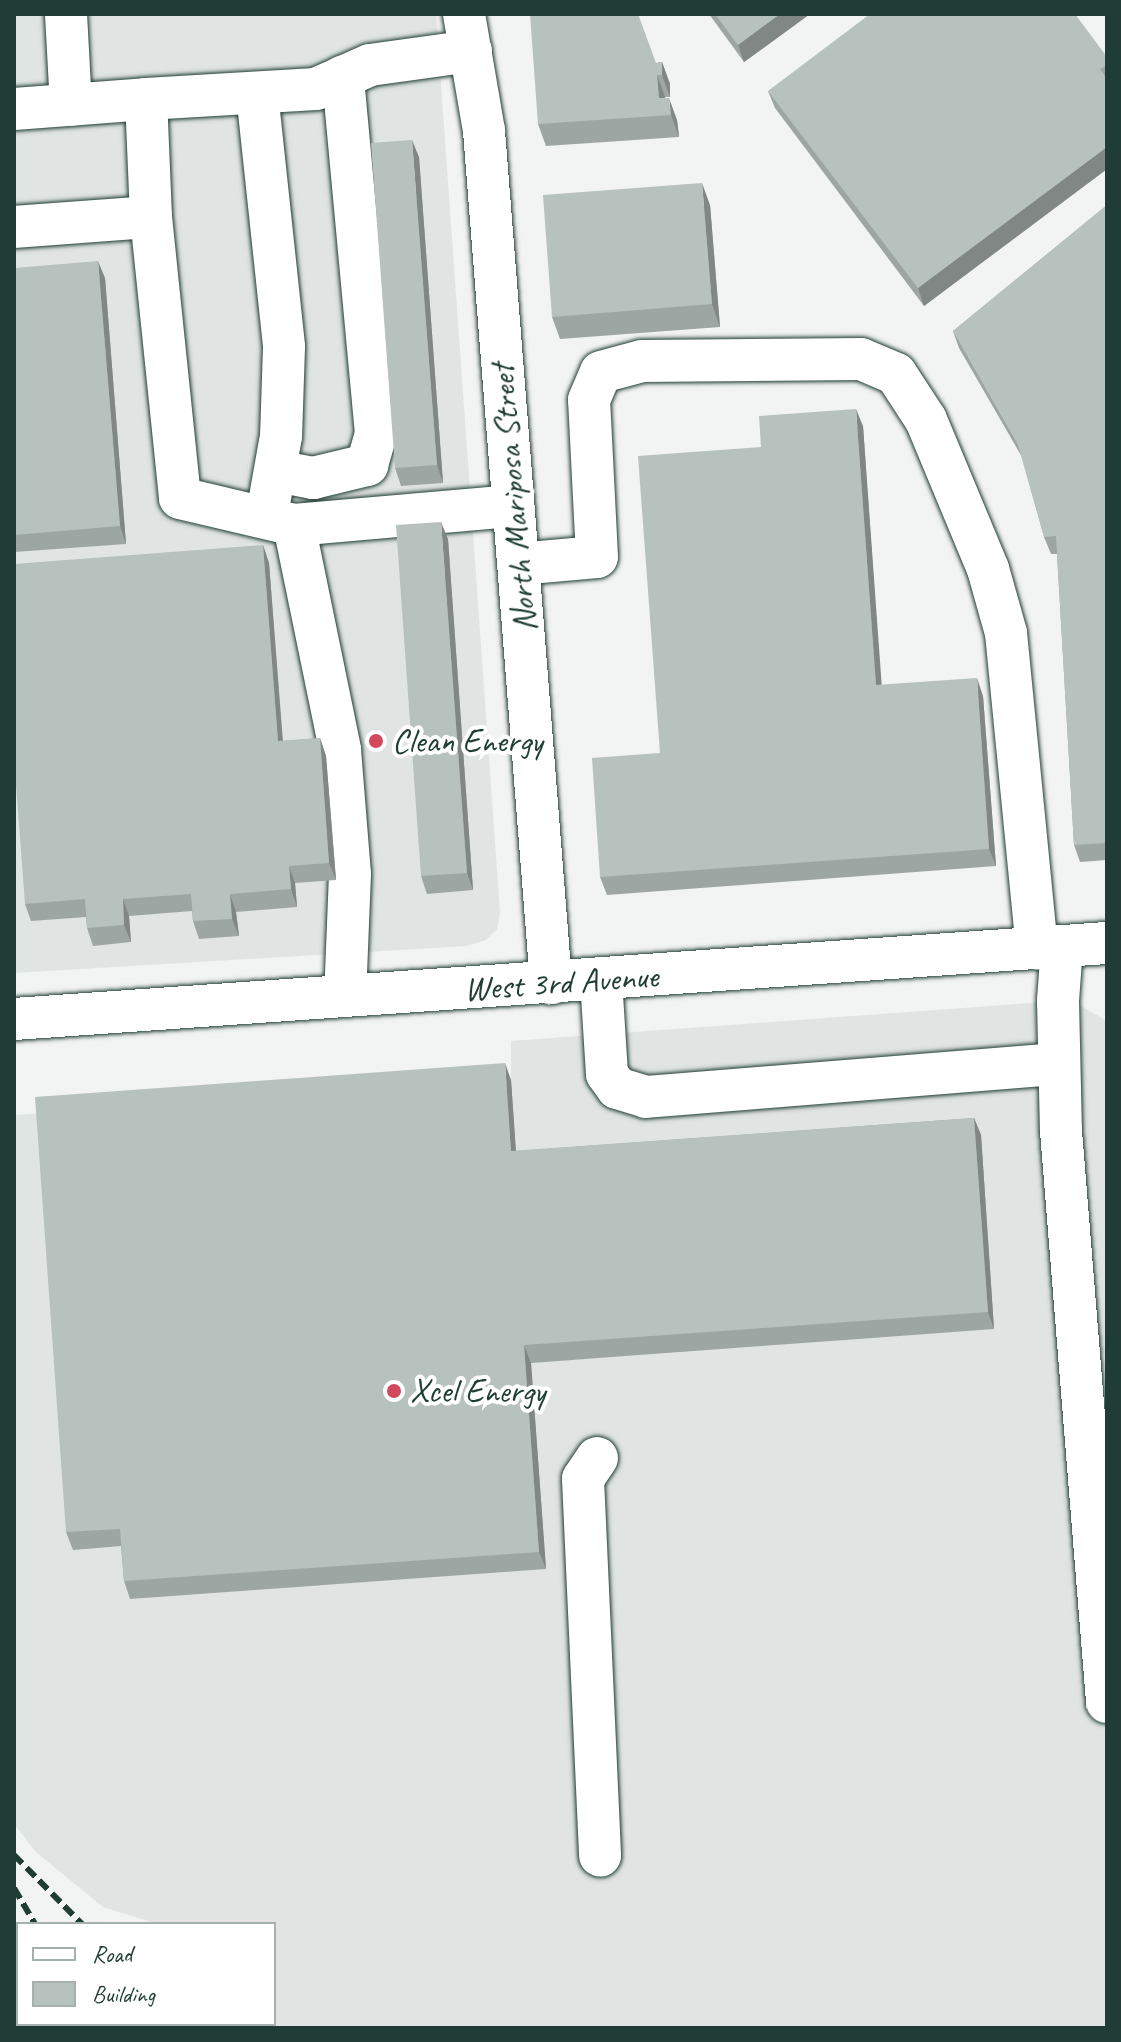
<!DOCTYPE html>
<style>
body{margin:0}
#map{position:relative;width:1121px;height:2042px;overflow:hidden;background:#f2f3f3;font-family:Caveat,sans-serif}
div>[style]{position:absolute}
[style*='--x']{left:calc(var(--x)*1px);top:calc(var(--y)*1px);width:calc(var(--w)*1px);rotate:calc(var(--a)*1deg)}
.built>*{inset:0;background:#e0e4e3}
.roads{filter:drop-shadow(0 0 2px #1f3d34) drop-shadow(0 0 2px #1f3d34)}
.minor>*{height:42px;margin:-21px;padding:0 21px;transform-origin:21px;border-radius:21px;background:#fff}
.tram>*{height:2px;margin:-1px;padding:0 1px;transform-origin:1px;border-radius:1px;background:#1f3d34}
.rail>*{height:6px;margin-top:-3px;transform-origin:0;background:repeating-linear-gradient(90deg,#1f3d34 0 12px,transparent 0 18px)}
.wall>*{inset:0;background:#9da6a3}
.shaded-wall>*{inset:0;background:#808784}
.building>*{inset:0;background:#b7c1bd}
.dots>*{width:22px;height:22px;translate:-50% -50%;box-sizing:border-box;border:4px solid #fff;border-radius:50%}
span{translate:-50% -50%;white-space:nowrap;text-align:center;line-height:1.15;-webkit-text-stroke:8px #fff;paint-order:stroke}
.street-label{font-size:34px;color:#1f3d34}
.poi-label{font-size:34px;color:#1f3d34}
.left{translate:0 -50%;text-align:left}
.frame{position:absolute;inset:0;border:16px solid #1f3d34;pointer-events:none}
.legend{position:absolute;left:16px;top:1922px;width:260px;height:104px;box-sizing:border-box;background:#fff;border:2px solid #a5b1ae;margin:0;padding:10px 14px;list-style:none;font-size:24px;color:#1f3d34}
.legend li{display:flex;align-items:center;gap:16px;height:40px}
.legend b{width:40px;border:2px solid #a5b1ae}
</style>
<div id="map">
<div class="built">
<i style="clip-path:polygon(14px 14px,436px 14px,500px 913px,497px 929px,486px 940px,466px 946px,14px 973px)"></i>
<i style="clip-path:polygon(1058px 1001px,1074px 1002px,1107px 1021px,1107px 2028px,270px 2028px,266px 2024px,274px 2024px,274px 1924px,158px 1924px,103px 1907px,36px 1852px,14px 1824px,14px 1115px,511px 1080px,511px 1041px)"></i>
</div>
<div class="roads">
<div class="minor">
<i style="--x:66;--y:14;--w:91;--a:86.9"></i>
<i style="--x:464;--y:14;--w:119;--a:80.3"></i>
<i style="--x:484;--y:131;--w:855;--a:85.5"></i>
<i style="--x:257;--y:93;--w:255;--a:83.9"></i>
<i style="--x:284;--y:347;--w:89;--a:91.9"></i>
<i style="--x:281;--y:436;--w:63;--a:100.1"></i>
<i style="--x:14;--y:109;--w:132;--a:-4.3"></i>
<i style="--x:151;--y:217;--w:282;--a:84.1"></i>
<i style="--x:180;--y:498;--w:117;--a:13.3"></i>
<i style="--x:294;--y:525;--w:220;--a:-5"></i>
<i style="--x:14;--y:227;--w:137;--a:-4.2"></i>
<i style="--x:151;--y:217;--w:118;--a:-92.4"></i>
<i style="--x:146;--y:99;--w:170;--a:-3.4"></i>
<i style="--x:316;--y:89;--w:59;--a:-24"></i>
<i style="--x:370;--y:65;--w:102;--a:-7.9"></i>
<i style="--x:277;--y:471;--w:37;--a:11"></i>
<i style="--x:313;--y:478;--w:56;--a:-13.5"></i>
<i style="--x:367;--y:465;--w:32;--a:-74"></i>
<i style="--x:376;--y:434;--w:359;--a:-95.3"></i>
<i style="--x:294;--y:525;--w:230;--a:78.4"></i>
<i style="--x:340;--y:750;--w:124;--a:85.4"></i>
<i style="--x:350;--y:874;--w:122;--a:92.3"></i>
<i style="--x:518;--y:564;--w:79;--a:-5.1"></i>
<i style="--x:597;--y:557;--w:157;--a:-92.9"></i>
<i style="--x:589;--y:400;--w:30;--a:-67"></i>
<i style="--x:601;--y:372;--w:42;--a:-15"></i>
<i style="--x:642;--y:361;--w:219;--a:-0.5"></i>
<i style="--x:861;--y:359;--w:38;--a:23"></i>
<i style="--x:896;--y:374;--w:55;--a:56.9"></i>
<i style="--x:926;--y:420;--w:161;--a:67.4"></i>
<i style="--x:988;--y:569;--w:66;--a:74.3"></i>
<i style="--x:1006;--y:633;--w:317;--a:84.4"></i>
<i style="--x:1062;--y:946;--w:55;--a:94.2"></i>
<i style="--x:1058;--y:1001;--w:130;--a:88.7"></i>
<i style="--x:1061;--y:1131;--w:573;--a:85.39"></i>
<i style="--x:601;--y:979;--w:95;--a:86.4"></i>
<i style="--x:607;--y:1074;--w:17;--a:54"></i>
<i style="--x:617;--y:1088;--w:30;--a:17"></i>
<i style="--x:646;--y:1097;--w:414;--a:-4.6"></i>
<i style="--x:14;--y:1019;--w:1096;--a:-3.98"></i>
<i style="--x:597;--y:1458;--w:25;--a:124"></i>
<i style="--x:583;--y:1479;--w:377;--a:87.4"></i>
</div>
</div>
<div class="tram">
<i style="--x:14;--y:1940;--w:8;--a:60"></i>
<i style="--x:14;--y:1983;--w:8;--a:60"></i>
<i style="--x:38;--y:2024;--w:5;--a:53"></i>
<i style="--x:63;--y:2024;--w:5;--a:53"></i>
</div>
<div class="rail">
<i style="--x:14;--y:1855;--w:97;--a:45.4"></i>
<i style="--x:14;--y:1888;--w:42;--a:59.7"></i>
<i style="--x:94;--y:2024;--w:4;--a:63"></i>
<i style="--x:197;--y:2024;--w:6;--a:45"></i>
</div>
<div class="wall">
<i style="clip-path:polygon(709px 14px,810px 14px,744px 62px)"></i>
<i style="clip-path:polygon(1107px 57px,1107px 169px,924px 306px,775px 108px,768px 91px)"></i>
<i style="clip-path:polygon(662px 62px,670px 84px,670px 97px,665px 97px,665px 98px,677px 120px,679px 137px,546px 146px,538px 124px,656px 63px)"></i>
<i style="clip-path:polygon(419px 157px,443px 483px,401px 486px,395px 468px)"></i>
<i style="clip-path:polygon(710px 205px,720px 327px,560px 339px,552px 317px)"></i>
<i style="clip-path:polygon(1107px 205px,1107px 860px,1080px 862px,1074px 845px,1057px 554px,1051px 554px,1044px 537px,1022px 457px,959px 348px,953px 331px)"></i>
<i style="clip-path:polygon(14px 268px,105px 278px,126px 544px,14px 552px)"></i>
<i style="clip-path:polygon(863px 426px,881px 685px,983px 696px,996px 866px,607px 895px,600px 877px,660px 753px,761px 447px)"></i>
<i style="clip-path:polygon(448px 539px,473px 890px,427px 894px,421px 876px)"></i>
<i style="clip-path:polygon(263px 545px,269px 563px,283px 741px,320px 738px,326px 756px,336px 880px,295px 883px,297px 907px,236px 912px,239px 936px,199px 939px,193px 921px,192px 911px,129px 916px,131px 942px,93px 946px,87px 928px,86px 917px,31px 921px,25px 904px)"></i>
<i style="clip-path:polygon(511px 1080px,516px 1151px,974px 1118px,981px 1135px,994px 1329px,531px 1363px,546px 1569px,130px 1599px,124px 1581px,121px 1546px,73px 1550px,66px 1532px)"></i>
</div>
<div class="shaded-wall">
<i style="clip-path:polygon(780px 14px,810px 14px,744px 62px,738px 45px)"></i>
<i style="clip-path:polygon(662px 62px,670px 84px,670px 97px,662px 75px)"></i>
<i style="clip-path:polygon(657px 75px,665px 97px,667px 115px,659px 98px)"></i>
<i style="clip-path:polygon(669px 98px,677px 120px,679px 137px,671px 115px)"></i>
<i style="clip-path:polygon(412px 140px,419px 157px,443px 483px,437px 465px)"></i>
<i style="clip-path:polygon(1107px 147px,1107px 169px,924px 306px,918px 288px)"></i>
<i style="clip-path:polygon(702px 183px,710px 205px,720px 327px,712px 304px)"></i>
<i style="clip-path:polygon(98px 261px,105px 278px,126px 544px,120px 526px)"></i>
<i style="clip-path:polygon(856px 409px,863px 426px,883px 703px,876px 685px)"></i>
<i style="clip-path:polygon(441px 522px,448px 539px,473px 890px,467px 873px)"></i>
<i style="clip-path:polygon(263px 545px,269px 563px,284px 759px,278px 741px)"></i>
<i style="clip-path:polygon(977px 678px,983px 696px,996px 866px,989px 849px)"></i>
<i style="clip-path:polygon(320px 738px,326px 756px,336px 880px,329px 863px)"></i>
<i style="clip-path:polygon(289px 866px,295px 883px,297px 907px,291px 889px)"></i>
<i style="clip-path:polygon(230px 894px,236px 912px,239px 936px,232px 919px)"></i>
<i style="clip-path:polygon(123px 899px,129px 916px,131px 942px,124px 925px)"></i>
<i style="clip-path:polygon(505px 1063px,511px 1080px,517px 1168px,511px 1151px)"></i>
<i style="clip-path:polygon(974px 1118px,981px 1135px,994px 1329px,988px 1312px)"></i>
<i style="clip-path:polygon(524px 1345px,531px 1363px,546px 1569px,539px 1552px)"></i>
</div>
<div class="building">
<i style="clip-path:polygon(530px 14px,638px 14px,656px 63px,662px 62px,662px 75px,657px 75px,659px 98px,669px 98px,671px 115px,538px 124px)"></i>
<i style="clip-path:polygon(715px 14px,780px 14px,738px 45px)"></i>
<i style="clip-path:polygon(870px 14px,1075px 14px,1107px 57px,1107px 66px,1100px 69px,1107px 79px,1107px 147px,918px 288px,768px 91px)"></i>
<i style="clip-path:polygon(412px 140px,437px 465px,395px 468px,371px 143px)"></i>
<i style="clip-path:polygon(702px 183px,712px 304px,552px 317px,543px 195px)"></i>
<i style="clip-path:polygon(1107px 205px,1107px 843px,1074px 845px,1056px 536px,1044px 537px,1018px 445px,953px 331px)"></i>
<i style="clip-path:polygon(98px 261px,120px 526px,14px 535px,14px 268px)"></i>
<i style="clip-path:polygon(856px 409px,876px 685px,977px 678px,989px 849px,600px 877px,592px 758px,660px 753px,638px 456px,761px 447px,759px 416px)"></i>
<i style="clip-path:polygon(441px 522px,467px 873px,421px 876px,396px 525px)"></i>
<i style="clip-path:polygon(263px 545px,278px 741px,320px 738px,329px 863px,289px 866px,291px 889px,230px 894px,232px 919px,193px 921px,191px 894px,123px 899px,124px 925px,87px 928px,85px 899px,25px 904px,14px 758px,14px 564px)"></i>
<i style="clip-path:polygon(505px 1063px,511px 1151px,974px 1118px,988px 1312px,524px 1345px,539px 1552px,124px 1581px,120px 1529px,66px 1532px,35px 1097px)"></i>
</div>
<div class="dots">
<i style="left:376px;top:741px;background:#d1495b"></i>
<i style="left:394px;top:1391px;background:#d1495b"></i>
</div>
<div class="street-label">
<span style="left:513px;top:498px;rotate:-95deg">North Mariposa Street</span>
<span style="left:561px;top:982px;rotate:-4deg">West 3rd Avenue</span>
</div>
<div class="poi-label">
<span class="left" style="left:392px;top:741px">Clean Energy</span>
<span class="left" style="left:410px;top:1391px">Xcel Energy</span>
</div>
<div class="frame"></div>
<ul class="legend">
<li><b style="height:10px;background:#fff"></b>Road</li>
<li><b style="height:22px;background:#b7c1bd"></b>Building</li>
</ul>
</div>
